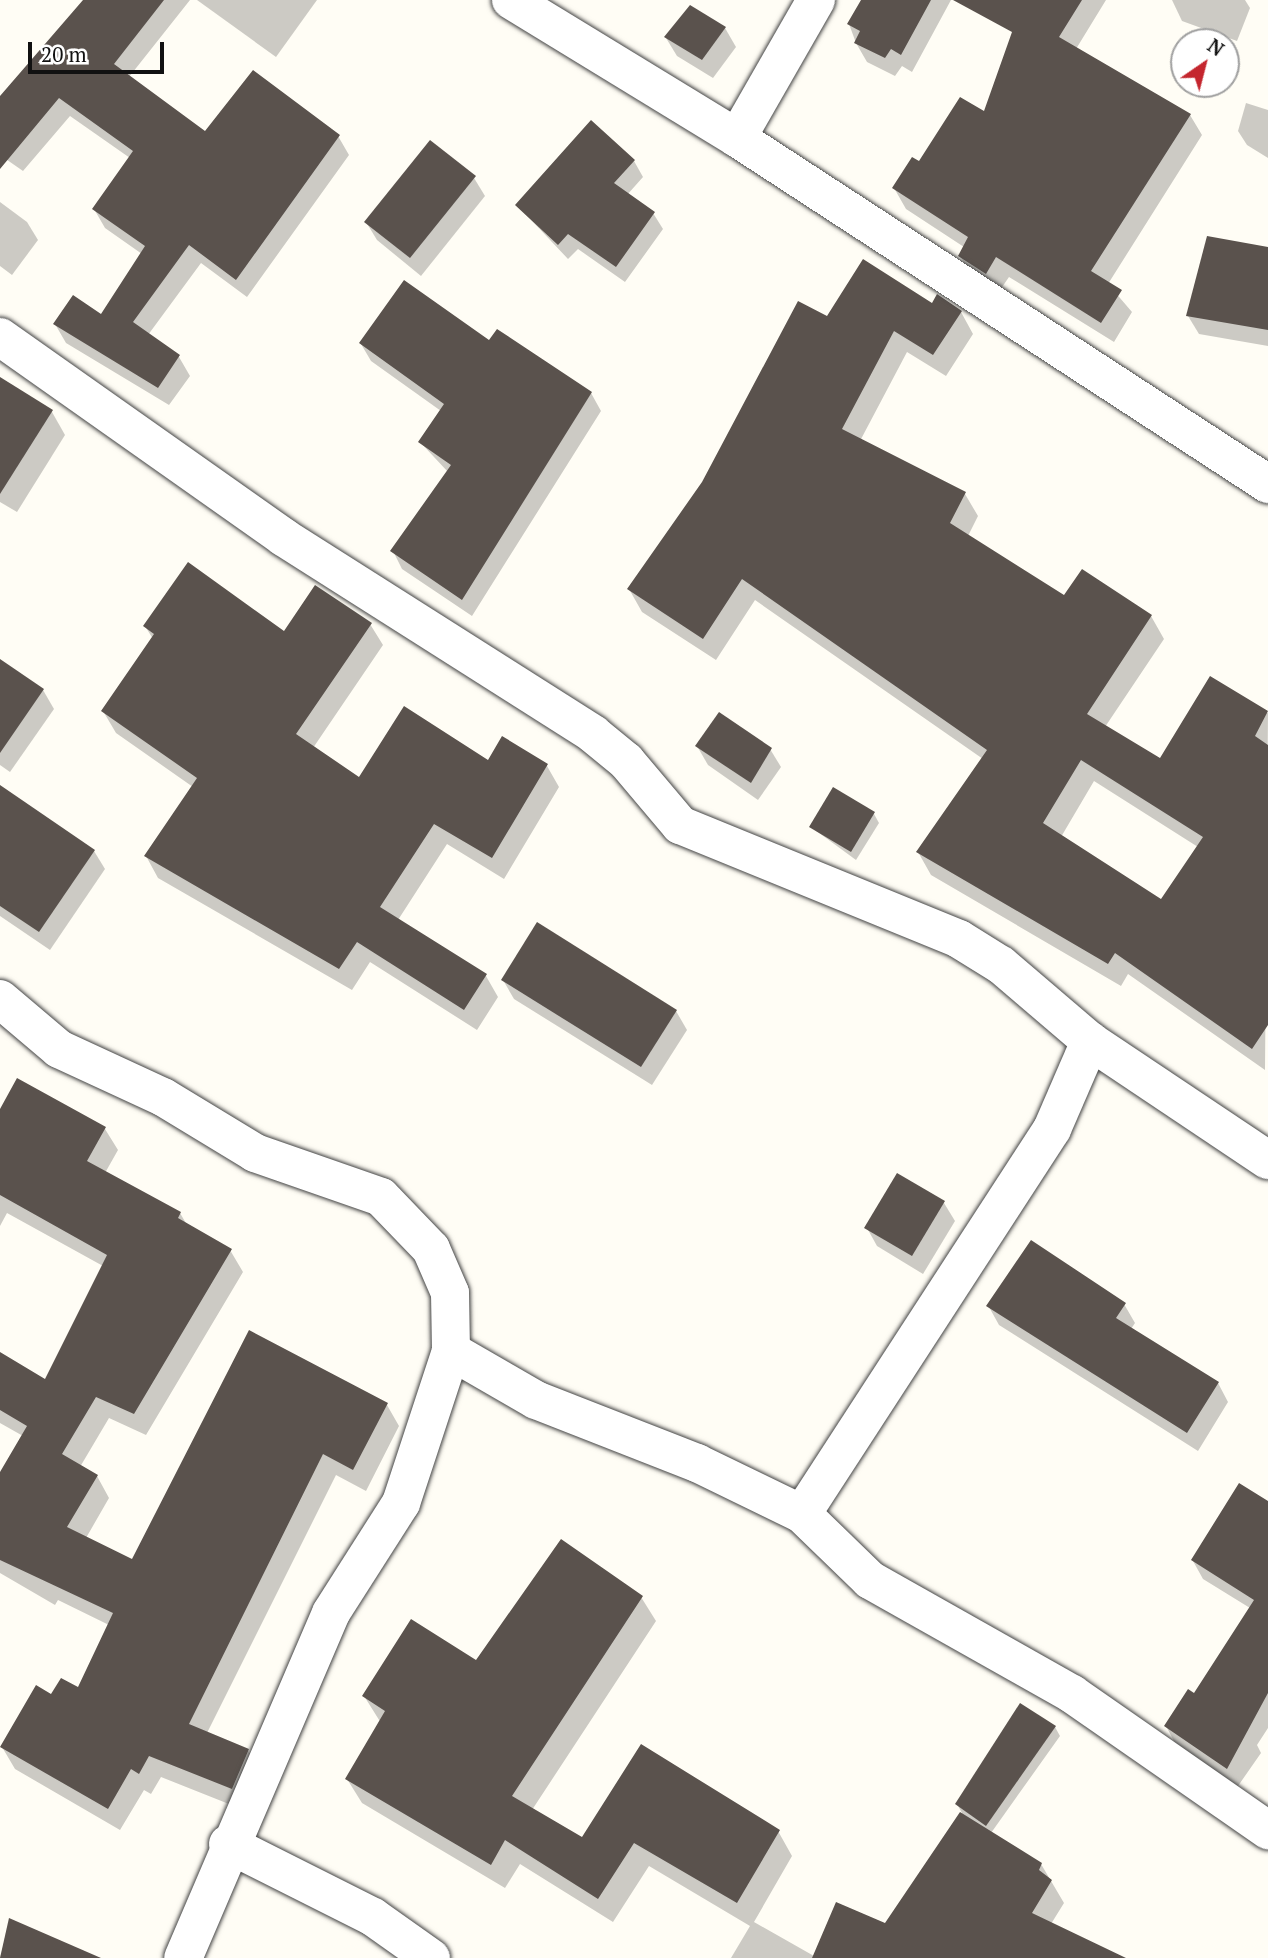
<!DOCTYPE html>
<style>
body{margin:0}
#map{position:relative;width:1268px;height:1958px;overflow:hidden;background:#fffdf5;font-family:"PT Serif",serif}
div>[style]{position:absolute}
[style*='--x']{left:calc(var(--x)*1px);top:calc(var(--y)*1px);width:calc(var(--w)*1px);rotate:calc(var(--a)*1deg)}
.shadow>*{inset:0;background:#0003}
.building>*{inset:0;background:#5a524d}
.roads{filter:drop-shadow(0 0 2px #444) drop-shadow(0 0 2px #444)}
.minor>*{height:38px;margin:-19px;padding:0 19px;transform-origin:19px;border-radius:19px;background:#fff}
span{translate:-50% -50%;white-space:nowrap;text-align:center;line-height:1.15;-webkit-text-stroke:7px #fff;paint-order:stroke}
.north{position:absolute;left:1170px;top:28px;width:70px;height:70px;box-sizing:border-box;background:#fff;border:2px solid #a0a0a0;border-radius:50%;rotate:35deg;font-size:19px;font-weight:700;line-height:28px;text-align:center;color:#111}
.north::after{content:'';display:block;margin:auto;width:24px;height:32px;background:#c4262e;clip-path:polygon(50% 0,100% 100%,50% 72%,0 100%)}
.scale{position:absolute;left:28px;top:42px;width:136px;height:32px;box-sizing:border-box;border:4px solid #111;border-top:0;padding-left:9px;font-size:21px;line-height:24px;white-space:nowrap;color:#111;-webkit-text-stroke:5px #fff;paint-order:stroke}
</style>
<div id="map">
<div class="shadow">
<i style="clip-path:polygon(86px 0,190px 0,129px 77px,206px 133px,338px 136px,349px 155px,247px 297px,201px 263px,148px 335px,179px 357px,190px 376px,169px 405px,66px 343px,55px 324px,101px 316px,142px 254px,105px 228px,94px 209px,130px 158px,70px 116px,23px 171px,0 155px,0 99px)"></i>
<i style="clip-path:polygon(197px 0,317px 0,276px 57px)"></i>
<i style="clip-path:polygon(863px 0,951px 0,912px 72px,902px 66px,895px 76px,867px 62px,856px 43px,849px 24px)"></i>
<i style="clip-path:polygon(1033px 0,1106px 0,1076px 49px,1190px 115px,1202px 135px,1108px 284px,1132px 312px,1114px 342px,1009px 277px,998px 293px,972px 276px,960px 256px,964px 247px,906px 209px,894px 188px,985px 114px)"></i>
<i style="clip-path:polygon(1172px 0,1245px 0,1250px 8px,1237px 41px,1182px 21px)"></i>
<i style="clip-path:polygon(725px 28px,736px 47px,713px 78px,677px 56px,666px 38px)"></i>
<i style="clip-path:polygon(1246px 103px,1268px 110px,1268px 158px,1247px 145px,1238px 131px)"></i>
<i style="clip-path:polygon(634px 161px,643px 177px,627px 195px,653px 213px,663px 229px,625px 282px,578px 249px,568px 259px,517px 205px)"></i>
<i style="clip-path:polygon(474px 178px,485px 196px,421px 276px,377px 240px,366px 222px)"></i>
<i style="clip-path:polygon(0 202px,27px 222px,38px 240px,12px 275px,0 266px)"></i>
<i style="clip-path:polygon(1268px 248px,1268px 346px,1199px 334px,1188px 316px)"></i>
<i style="clip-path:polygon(evenodd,933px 306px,961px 312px,973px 334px,946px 376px,907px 352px,860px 441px,965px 494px,978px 516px,968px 536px,1065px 597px,1151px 616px,1164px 639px,1105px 727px,1160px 760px,1210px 678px,1268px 713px,1265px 1070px,1128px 974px,1121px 986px,931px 875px,918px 852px,983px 759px,755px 600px,716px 660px,642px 612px,629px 589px,827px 318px,933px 306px,1094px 781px,1198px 847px,1162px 901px,1061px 837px,1094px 781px)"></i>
<i style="clip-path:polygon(489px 343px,591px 393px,601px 411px,472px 616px,402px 569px,393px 551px,448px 472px,420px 442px,441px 411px,371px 361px,361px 344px)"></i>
<i style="clip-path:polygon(0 379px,52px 412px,65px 435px,17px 512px,0 502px)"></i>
<i style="clip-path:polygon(370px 624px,383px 645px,313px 748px,359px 779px,488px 763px,547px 766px,559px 787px,504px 879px,447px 844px,398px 920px,486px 976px,498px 997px,477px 1030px,370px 962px,352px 990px,158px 878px,146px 856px,193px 787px,116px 733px,103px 711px,153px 639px,145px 626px,285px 633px)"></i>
<i style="clip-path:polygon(0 661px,43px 690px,54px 709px,10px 772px,0 765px)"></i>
<i style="clip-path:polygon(697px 746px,770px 749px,781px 767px,758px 800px,708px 765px)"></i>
<i style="clip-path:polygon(874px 814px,879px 823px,856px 860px,811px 827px)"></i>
<i style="clip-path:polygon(0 830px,94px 851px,105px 869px,50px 950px,0 916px)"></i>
<i style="clip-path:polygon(503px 980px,676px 1011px,687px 1030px,652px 1085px,514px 999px)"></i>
<i style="clip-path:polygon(18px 1080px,105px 1129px,118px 1150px,105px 1173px,180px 1213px,187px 1225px,230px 1250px,243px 1272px,146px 1435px,109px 1418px,80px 1467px,97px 1476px,109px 1498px,86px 1538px,133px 1561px,387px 1405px,399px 1426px,366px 1491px,336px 1475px,207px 1733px,248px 1750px,260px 1772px,244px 1810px,161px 1777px,151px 1794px,144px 1790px,120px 1830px,15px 1769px,2px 1747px,52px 1696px,79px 1690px,109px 1625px,58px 1600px,55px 1605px,0 1573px,0 1475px,23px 1436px,0 1423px,0 1354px,45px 1381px,103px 1266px,7px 1213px,0 1226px,0 1113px)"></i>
<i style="clip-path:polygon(944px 1203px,955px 1221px,923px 1274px,877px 1246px,867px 1228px)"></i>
<i style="clip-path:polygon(1124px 1304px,1135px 1323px,1131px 1329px,1218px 1383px,1228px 1402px,1198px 1451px,999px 1325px,989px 1307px)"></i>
<i style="clip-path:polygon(1268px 1503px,1268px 1728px,1257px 1745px,1261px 1753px,1238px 1786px,1176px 1745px,1166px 1726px,1194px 1695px,1250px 1608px,1203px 1579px,1193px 1561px)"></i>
<i style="clip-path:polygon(641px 1597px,656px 1621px,532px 1810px,583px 1839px,778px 1831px,792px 1856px,754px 1922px,814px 1956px,886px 1925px,962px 1813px,957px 1804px,1055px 1727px,1060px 1736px,991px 1833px,1041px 1864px,1064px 1903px,1051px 1924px,1122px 1958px,731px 1958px,750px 1926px,649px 1866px,613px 1922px,520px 1864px,505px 1888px,362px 1803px,347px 1779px,381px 1723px,364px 1696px,477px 1663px)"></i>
<i style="clip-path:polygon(10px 1921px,96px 1958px,0 1958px)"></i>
</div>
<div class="building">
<i style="clip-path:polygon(83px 0,164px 0,114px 64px,205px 131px,253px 70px,340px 135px,236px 280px,189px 245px,133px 322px,180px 355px,158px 388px,53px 324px,73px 295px,101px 314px,145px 246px,92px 209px,133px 151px,59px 98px,0 169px,0 96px)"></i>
<i style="clip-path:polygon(861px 0,931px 0,901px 55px,891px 49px,885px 58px,854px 43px,860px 31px,847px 24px)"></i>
<i style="clip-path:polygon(953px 0,1082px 0,1059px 37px,1191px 114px,1091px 271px,1122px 290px,1101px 323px,996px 257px,986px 274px,958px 256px,968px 237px,892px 188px,912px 157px,919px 161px,960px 97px,984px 111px,1012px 32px)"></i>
<i style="clip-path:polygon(690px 5px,726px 27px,702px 60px,664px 37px)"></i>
<i style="clip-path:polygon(591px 120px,635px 160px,614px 183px,655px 212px,616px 267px,568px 234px,558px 245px,515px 205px)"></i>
<i style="clip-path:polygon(430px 140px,476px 176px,410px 258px,364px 222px)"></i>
<i style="clip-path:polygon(1207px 236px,1268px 247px,1268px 330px,1186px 316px)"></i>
<i style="clip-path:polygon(evenodd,863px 259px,932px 303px,937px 294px,962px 311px,933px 355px,894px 331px,842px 429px,966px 492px,950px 523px,1064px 595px,1082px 569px,1152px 615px,1087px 714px,1160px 758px,1210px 676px,1268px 711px,1255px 736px,1268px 745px,1268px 1025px,1252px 1049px,1115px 953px,1108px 964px,916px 852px,987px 750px,742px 579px,703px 639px,627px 589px,702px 482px,798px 301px,827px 316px,863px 259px,1081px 760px,1203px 837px,1161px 899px,1043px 823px,1081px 760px)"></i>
<i style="clip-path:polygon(404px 280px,489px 340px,497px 329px,592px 392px,462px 600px,390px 551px,451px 465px,418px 442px,444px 404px,359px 343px)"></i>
<i style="clip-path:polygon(0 377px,53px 410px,0 494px)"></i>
<i style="clip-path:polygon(188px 562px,284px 631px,315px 585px,372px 623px,296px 734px,359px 777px,404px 706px,488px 760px,502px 736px,548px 764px,492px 858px,434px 824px,380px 907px,487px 974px,464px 1010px,357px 942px,339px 969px,144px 856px,197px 778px,101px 711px,154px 634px,143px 626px)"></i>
<i style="clip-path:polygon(0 659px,44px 689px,0 753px)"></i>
<i style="clip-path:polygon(719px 712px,772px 748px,751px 783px,695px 746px)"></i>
<i style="clip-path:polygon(0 785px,95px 850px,39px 932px,0 906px)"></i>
<i style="clip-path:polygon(833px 787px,875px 812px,851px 852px,809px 827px)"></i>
<i style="clip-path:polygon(537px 922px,677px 1010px,641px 1067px,501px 980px)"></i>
<i style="clip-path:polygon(17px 1078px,106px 1127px,87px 1161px,181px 1212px,178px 1218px,232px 1249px,134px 1414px,96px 1397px,62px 1454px,98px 1475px,67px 1527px,132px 1559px,249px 1330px,388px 1403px,353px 1470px,323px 1454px,189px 1724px,249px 1749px,232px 1789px,149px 1756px,139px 1774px,131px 1769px,108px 1809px,0 1747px,36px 1685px,51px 1694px,61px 1678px,78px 1687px,113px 1613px,0 1560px,0 1472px,27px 1426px,0 1410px,0 1352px,45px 1379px,107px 1255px,0 1195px,0 1109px)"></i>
<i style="clip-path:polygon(897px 1173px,945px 1201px,912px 1256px,864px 1228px)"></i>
<i style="clip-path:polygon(1031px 1240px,1126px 1303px,1116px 1318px,1219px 1382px,1187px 1433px,986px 1306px)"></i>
<i style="clip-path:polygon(1239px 1483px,1268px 1501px,1268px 1693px,1227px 1769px,1164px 1726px,1188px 1689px,1194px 1693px,1254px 1600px,1191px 1560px)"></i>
<i style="clip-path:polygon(561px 1539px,643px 1596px,512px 1796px,582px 1837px,641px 1744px,780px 1830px,737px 1903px,634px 1843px,598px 1899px,505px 1840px,491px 1865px,345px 1779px,385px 1711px,362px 1696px,411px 1619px,476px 1660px)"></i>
<i style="clip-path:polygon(1020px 1703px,1056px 1726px,986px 1826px,955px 1804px)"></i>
<i style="clip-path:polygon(960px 1812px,1042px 1863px,1039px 1870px,1052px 1880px,1032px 1913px,1126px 1958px,812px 1958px,836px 1902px,885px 1923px)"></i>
<i style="clip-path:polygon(9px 1918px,101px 1958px,0 1958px)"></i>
</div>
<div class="roads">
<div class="minor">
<i style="--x:511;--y:0;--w:265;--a:31.4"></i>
<i style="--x:737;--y:138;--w:634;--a:33.09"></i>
<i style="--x:737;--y:138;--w:159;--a:-60.2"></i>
<i style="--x:0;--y:337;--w:347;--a:35.2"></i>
<i style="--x:283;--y:537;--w:367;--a:32.4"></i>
<i style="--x:593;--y:734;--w:43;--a:39.3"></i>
<i style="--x:626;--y:761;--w:84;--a:49.8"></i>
<i style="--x:680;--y:825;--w:301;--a:22.2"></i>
<i style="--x:959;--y:939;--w:49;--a:31.8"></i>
<i style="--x:1001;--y:965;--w:117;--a:40.5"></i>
<i style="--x:1090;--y:1041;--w:214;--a:33.8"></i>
<i style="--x:0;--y:999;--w:77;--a:40.3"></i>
<i style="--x:59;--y:1049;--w:115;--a:24.8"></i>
<i style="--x:163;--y:1097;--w:108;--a:31.3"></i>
<i style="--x:255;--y:1153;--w:133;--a:19.2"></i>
<i style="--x:381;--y:1197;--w:72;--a:46.1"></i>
<i style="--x:431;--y:1249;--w:48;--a:66.6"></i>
<i style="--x:450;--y:1293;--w:58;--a:89"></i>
<i style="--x:451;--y:1351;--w:160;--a:108.2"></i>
<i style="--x:401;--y:1503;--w:130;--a:122.5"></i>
<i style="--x:331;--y:1613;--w:375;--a:113.2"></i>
<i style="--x:451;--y:1351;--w:98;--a:30"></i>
<i style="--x:536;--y:1400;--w:173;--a:21.4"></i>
<i style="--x:697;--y:1463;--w:117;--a:25.9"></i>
<i style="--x:802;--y:1514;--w:95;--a:44.1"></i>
<i style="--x:870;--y:1580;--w:232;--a:29.4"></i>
<i style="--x:1072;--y:1694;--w:239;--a:34.8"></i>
<i style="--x:802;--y:1514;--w:459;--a:-57"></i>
<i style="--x:1052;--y:1129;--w:96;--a:-66.6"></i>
<i style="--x:228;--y:1844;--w:162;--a:26.7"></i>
<i style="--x:373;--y:1917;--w:71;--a:35.3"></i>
</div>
</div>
<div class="north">N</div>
<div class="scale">20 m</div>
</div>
